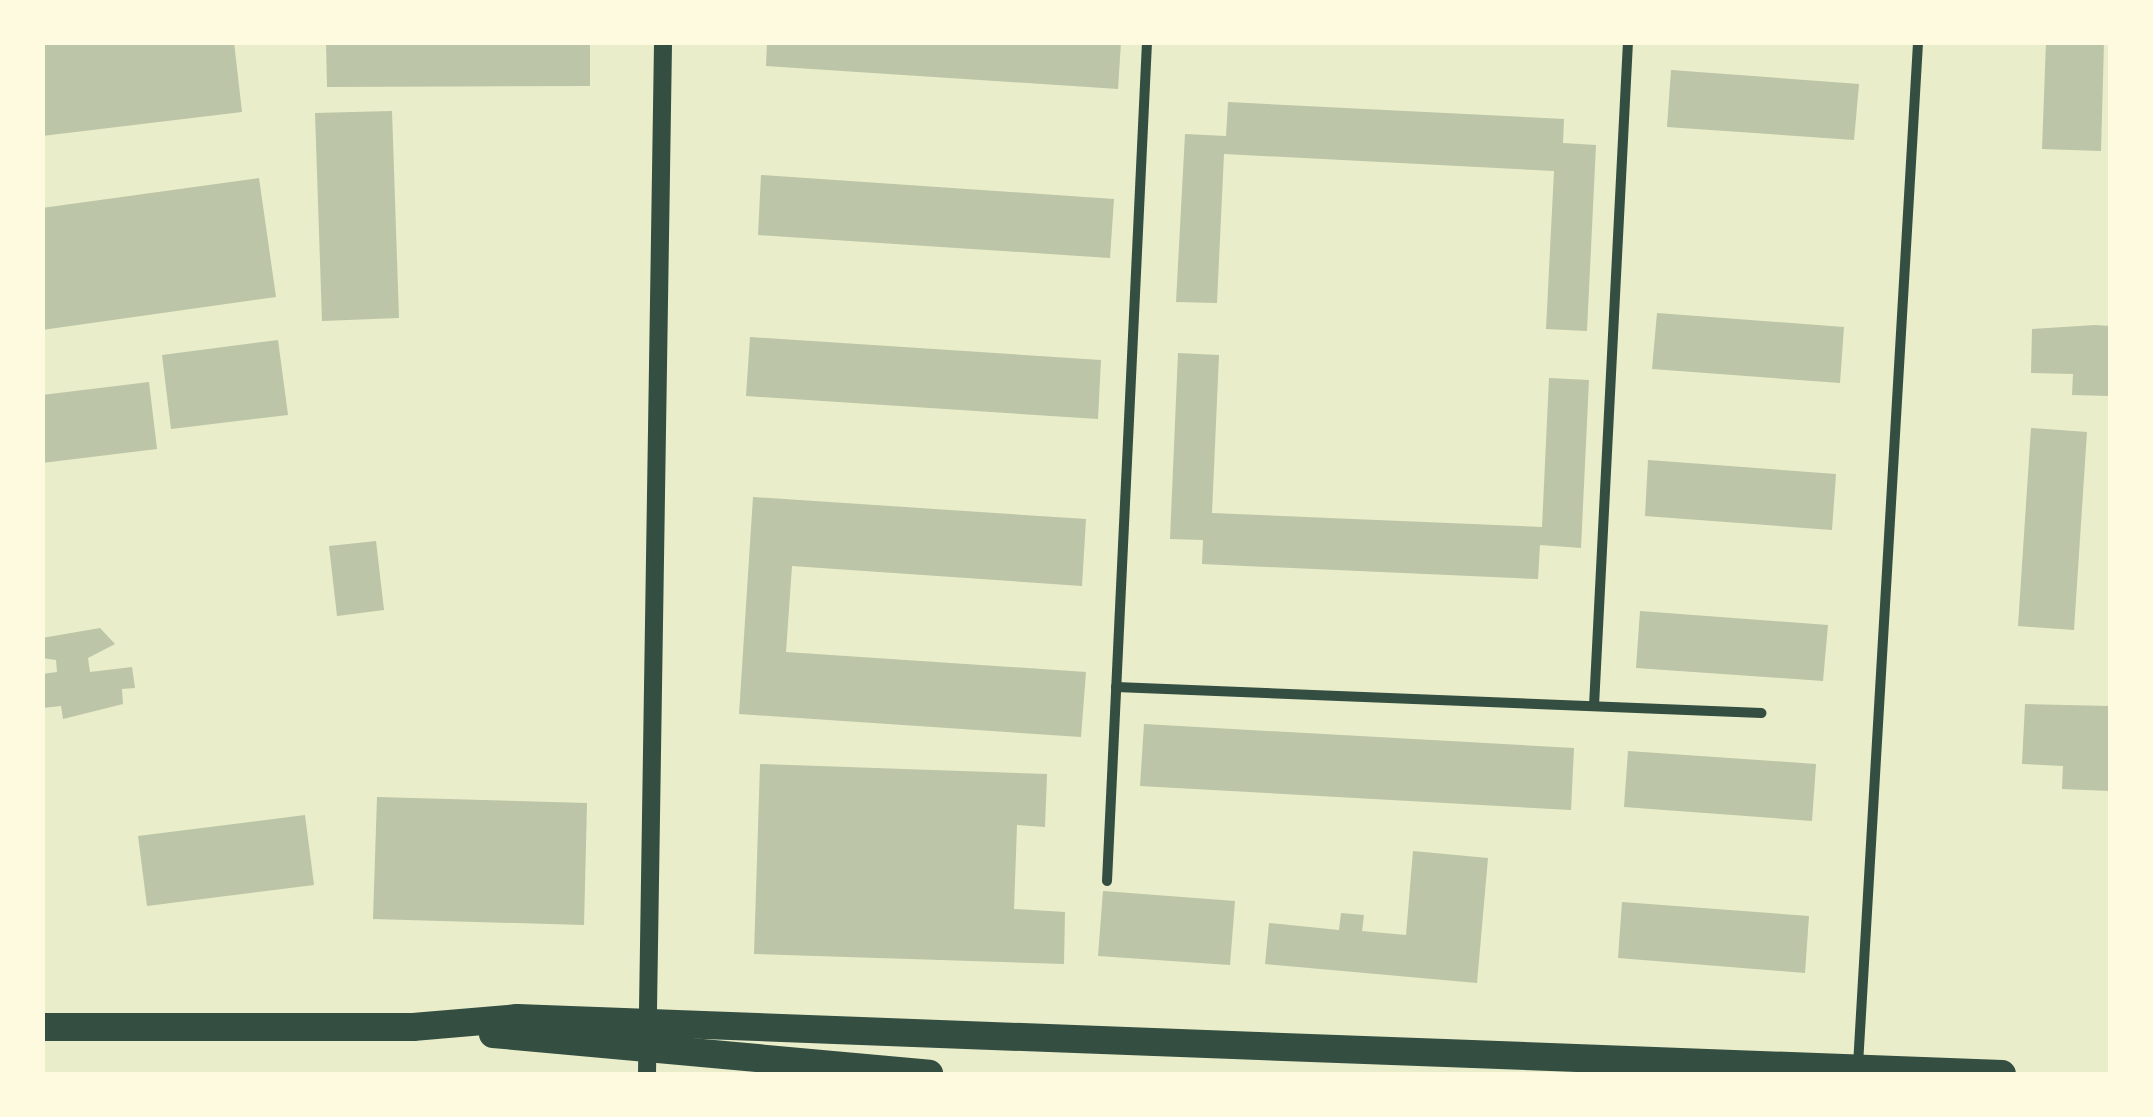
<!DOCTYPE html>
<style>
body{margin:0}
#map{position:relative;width:2153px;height:1117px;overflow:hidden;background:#e9edc9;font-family:"PT Sans Narrow",sans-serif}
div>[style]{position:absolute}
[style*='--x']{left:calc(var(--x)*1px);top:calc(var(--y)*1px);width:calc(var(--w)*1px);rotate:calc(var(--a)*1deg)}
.building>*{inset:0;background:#bcc5a7}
.minor>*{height:10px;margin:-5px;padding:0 5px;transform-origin:5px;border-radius:5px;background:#344e41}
.tertiary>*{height:18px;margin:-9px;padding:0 9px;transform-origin:9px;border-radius:9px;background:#344e41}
.trunk>*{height:28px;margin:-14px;padding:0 14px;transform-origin:14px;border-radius:14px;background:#344e41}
span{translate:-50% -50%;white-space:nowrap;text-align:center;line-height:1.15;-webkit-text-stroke:8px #fefae0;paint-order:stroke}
.frame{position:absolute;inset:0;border:45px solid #fefae0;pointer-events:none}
</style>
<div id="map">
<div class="building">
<i style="clip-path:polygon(42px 42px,234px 42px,242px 112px,42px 136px)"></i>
<i style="clip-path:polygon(326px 42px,590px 42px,590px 86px,327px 87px)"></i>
<i style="clip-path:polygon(767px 42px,1121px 42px,1118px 89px,766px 66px)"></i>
<i style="clip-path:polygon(2046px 42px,2104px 42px,2101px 151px,2042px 149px)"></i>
<i style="clip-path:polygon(1671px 70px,1859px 84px,1854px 140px,1667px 127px)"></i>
<i style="clip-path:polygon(1228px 102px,1564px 119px,1563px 143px,1596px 145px,1587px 331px,1546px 329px,1554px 171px,1224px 154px,1217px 303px,1176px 302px,1185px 134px,1226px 136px)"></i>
<i style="clip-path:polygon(392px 111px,399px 318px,322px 321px,315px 113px)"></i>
<i style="clip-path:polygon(761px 175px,1114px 199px,1110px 258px,758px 235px)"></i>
<i style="clip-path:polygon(259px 178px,276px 297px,42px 330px,42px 208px)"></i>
<i style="clip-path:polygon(1657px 313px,1844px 327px,1840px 383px,1652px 369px)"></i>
<i style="clip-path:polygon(2095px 325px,2110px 326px,2110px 396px,2072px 395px,2073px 374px,2031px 373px,2032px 329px)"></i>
<i style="clip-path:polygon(750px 337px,1101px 360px,1098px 419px,746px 396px)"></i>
<i style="clip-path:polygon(278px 340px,288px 415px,171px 429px,162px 355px)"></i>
<i style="clip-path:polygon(1178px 353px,1219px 355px,1212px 513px,1542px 527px,1549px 378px,1589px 380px,1581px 548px,1540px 545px,1538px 579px,1202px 564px,1203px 540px,1170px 539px)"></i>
<i style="clip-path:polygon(149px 382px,157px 449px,42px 463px,42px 395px)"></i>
<i style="clip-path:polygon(2031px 428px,2087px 432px,2074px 630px,2018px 626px)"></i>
<i style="clip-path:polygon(1648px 460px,1836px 474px,1832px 530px,1645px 516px)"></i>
<i style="clip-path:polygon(753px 497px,1086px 519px,1082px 586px,792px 566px,786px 652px,1086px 672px,1081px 737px,739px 714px)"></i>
<i style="clip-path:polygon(376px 541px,384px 610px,337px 616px,329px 546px)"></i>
<i style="clip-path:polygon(1640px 611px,1828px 625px,1823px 681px,1636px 668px)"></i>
<i style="clip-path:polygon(100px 628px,115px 644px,88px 658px,90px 672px,132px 667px,135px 688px,122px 689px,123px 704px,63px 719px,61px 706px,42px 708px,42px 674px,57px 672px,56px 660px,42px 658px,42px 638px)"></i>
<i style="clip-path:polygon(2025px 704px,2110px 706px,2110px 791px,2062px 789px,2063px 766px,2022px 764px)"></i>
<i style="clip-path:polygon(1144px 724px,1574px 748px,1571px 810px,1140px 786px)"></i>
<i style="clip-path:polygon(1628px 751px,1816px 764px,1812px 821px,1624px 807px)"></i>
<i style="clip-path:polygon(760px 764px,1047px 774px,1045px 827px,1017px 825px,1014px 909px,1065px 912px,1064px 964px,754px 954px)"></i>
<i style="clip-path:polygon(377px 797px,587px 803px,584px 925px,373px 919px)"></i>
<i style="clip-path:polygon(305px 815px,314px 885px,147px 906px,138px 836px)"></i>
<i style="clip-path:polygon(1413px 851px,1488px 858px,1477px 983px,1265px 964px,1269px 923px,1339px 930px,1341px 913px,1364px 915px,1362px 931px,1406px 935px)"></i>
<i style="clip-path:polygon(1103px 891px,1235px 901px,1230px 965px,1098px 956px)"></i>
<i style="clip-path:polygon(1622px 902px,1809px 916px,1805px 973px,1618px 958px)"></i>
</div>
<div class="minor">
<i style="--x:1116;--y:687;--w:646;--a:2.31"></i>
<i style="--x:1594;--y:706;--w:665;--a:-87.07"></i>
<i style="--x:1107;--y:881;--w:840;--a:-87.27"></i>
<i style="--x:1858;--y:1065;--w:1025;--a:-86.64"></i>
</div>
<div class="tertiary">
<i style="--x:647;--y:1074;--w:1032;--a:-89.11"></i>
</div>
<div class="trunk">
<i style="--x:42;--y:1027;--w:371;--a:0"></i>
<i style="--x:413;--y:1027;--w:104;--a:-4.9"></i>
<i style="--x:517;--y:1018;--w:1486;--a:2.16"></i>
<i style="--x:493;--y:1034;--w:438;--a:5.2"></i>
</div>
<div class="frame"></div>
</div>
